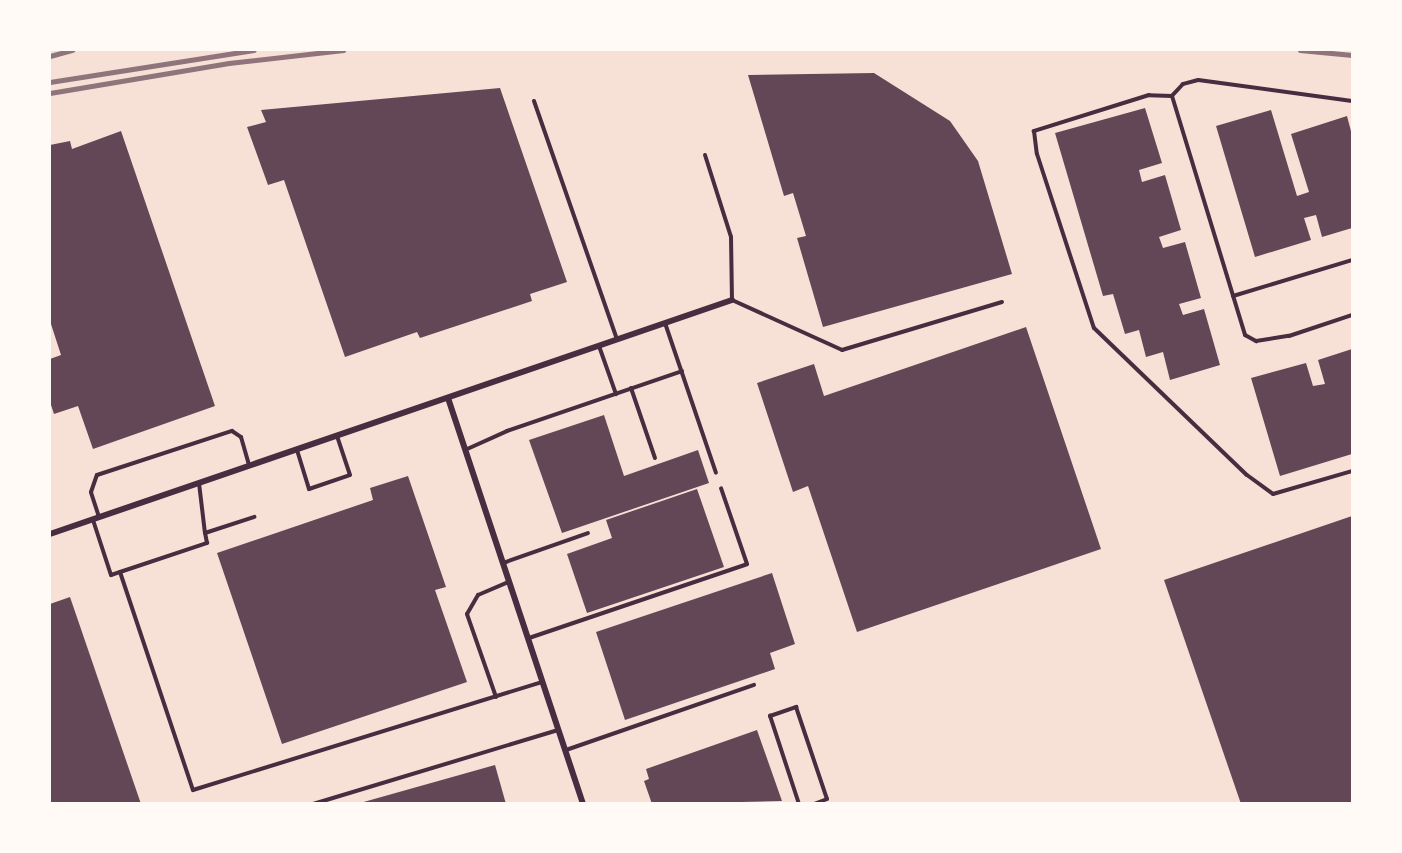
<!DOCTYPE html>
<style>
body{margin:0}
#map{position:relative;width:1402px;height:853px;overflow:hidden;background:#f7e1d7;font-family:Lato,sans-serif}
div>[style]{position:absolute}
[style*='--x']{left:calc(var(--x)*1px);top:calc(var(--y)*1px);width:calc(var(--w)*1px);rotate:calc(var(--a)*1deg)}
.building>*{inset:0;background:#644757}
.service>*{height:4px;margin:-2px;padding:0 2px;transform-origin:2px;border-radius:2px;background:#4a2c40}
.minor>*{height:6px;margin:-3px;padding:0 3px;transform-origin:3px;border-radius:3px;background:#4a2c40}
.rail>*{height:4.5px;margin:-2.25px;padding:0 2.25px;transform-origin:2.25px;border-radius:2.25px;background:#8f747c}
span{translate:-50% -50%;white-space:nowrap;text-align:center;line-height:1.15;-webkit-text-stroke:6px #fffaf5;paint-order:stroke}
.frame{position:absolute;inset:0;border:51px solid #fffaf5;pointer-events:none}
</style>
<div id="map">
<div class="building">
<i style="clip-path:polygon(874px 73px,950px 121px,978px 161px,1012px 274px,823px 327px,797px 238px,806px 236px,793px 193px,784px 196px,748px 75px)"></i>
<i style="clip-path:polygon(500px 88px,567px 282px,530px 294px,532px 301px,420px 338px,417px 332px,345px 357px,284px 180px,268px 185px,247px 127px,266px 122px,261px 110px)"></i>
<i style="clip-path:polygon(1145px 108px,1162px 163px,1139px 170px,1142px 182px,1165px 175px,1181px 230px,1159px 237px,1163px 248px,1185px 242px,1201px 298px,1179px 304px,1183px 315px,1204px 309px,1220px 365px,1170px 380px,1163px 352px,1146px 357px,1139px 330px,1125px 334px,1113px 294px,1103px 296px,1055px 133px)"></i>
<i style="clip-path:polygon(1271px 110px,1297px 196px,1309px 192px,1291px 134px,1347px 116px,1352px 135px,1352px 228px,1322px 237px,1316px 215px,1304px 218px,1311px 240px,1255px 257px,1216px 126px)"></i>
<i style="clip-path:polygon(121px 131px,215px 406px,93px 449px,78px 406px,54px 414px,50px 402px,50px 359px,61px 355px,50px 321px,50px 145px,70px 141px,72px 149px)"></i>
<i style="clip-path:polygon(1026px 327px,1101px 549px,857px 632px,808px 486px,793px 492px,757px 383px,814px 364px,824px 396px)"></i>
<i style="clip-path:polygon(1352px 349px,1352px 454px,1280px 476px,1251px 378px,1306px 363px,1313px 386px,1325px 384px,1318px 360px)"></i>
<i style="clip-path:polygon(604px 415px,624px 476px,698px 450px,709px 483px,562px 533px,529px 440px)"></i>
<i style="clip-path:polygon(408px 476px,446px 587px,435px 590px,467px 682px,282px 744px,217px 553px,373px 500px,370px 488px)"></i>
<i style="clip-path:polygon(697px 489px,724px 567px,587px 613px,567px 554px,612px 538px,606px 520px)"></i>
<i style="clip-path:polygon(1352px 516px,1352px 804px,1241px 804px,1164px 580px)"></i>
<i style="clip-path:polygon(772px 573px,795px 644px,770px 653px,775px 669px,625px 720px,596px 632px)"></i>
<i style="clip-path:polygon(70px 597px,141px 804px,50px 804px,50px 604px)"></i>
<i style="clip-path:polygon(757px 730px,782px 801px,652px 804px,644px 781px,649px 779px,646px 769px)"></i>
<i style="clip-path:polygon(495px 765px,506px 804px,360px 804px,360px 803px)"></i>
</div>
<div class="service">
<i style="--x:1172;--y:96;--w:23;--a:-178"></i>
<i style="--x:1149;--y:95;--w:121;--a:162.6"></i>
<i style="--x:1034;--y:131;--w:23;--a:83"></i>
<i style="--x:1037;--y:154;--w:183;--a:71.9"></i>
<i style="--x:1094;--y:328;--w:212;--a:43.9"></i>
<i style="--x:1247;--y:475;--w:32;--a:36"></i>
<i style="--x:1273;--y:494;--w:82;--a:-16.2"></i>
<i style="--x:534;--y:101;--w:252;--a:70.8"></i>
<i style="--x:1352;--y:101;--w:155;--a:-172.2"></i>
<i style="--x:1198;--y:80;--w:16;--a:165"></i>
<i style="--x:1183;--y:84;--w:16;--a:133"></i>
<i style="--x:1172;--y:96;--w:250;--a:73"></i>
<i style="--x:1245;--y:335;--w:13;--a:29"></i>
<i style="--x:1256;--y:341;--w:33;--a:-9"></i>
<i style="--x:1289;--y:336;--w:66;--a:-18.4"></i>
<i style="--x:705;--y:155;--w:86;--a:72.4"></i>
<i style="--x:731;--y:237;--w:63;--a:89.1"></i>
<i style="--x:732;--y:300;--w:121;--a:24.4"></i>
<i style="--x:842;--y:350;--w:167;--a:-16.7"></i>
<i style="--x:1233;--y:296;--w:124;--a:-16.8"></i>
<i style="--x:665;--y:323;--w:158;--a:71.2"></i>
<i style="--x:599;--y:346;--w:51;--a:70.5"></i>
<i style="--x:631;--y:388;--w:74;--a:71.1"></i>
<i style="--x:297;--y:450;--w:41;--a:72.9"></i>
<i style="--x:309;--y:489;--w:43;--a:-18.9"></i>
<i style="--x:350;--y:475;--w:41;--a:-108.4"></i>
<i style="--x:465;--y:450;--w:46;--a:-24.3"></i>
<i style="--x:507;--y:431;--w:185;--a:-18.9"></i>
<i style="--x:199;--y:483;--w:50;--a:83.2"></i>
<i style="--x:99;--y:517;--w:26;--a:-108"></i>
<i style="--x:91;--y:492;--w:18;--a:-71"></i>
<i style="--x:97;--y:475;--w:142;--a:-18.1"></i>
<i style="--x:232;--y:431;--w:11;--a:34"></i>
<i style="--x:241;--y:437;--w:29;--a:74"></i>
<i style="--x:93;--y:520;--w:58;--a:71.9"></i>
<i style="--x:111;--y:575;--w:9;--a:-18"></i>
<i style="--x:120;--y:572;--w:230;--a:71.5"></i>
<i style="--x:193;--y:790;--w:365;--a:-17.2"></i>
<i style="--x:503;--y:563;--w:90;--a:-19.4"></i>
<i style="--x:120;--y:572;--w:92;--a:-18.4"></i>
<i style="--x:207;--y:543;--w:10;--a:-101"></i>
<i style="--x:205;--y:533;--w:52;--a:-18.1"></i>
<i style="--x:529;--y:638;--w:230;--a:-18.7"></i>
<i style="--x:747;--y:564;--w:80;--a:-108.9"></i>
<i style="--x:496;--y:697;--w:88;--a:-109.3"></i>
<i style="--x:467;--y:614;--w:22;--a:-60"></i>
<i style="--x:478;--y:595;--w:34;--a:-23"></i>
<i style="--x:566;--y:750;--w:199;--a:-19.1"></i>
<i style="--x:313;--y:804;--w:256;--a:-16.8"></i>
<i style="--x:799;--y:804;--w:93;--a:-108.2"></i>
<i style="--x:770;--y:716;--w:28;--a:-19"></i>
<i style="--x:796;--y:707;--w:97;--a:71.4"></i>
<i style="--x:827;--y:799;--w:14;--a:159"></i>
</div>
<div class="minor">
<i style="--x:448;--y:398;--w:428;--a:71.6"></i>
<i style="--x:50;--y:534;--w:721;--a:-18.94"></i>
</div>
<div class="rail">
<i style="--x:1300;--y:50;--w:52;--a:5.5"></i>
<i style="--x:50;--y:56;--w:23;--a:-15"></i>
<i style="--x:50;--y:82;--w:206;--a:-8.9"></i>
<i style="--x:50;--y:93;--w:181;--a:-9.5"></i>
<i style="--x:229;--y:63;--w:115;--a:-6.5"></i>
</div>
<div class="frame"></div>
</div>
